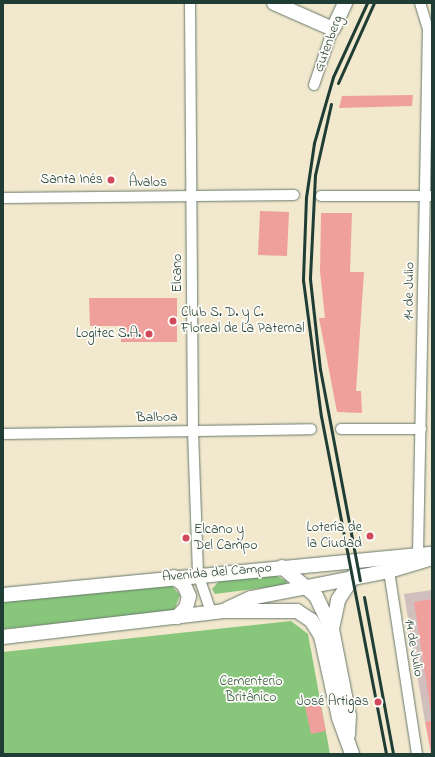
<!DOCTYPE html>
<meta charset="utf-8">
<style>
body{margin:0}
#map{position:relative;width:435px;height:757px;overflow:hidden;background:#f1e8ce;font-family:"Indie Flower",sans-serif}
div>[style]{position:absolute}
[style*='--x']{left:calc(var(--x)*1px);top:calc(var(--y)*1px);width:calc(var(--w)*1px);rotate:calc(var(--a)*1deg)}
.industrial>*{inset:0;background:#d1bfbd}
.green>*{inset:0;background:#88c67c}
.building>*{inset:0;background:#f0a09c}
.roads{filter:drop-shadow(0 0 1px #68796a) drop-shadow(0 0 1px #68796a)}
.street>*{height:10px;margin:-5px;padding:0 5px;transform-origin:5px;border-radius:5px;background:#fff}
.secondary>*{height:14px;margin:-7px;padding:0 7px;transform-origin:7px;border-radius:7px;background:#fff}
.rail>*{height:3px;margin:-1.5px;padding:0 1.5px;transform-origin:1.5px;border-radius:1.5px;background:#1f3d34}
.dots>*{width:11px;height:11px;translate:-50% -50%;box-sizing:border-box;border:2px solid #fdfcf7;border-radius:50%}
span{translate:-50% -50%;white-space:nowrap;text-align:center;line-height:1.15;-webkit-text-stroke:3.5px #fdfcf7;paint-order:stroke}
.street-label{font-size:14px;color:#1f3d34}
.poi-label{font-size:14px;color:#1f3d34}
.right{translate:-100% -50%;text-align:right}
.left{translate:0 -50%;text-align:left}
.park-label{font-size:14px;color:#395f46}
.frame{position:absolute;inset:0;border:4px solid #1f3d34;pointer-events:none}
</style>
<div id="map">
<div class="industrial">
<i style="clip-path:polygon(432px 590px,432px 720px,425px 722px,404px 594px)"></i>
</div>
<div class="green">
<i style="clip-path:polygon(270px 573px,287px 581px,285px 585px,215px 594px,212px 589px,220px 580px)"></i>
<i style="clip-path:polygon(171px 585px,180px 595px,174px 611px,3px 629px,3px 602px)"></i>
<i style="clip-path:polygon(291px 621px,308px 634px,330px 754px,3px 754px,3px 652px)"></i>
</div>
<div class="building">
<i style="clip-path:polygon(413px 95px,412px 106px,339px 108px,342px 96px)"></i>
<i style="clip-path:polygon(260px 211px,289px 212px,287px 256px,258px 255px)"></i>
<i style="clip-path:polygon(321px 213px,352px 213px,350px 272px,364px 272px,356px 391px,361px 391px,362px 413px,337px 412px,319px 318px,325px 318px,320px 271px)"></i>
<i style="clip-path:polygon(89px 298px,177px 298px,177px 342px,121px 342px,121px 326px,90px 326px)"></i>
<i style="clip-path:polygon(432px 599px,432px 713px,431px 713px,414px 602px)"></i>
<i style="clip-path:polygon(320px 702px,326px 731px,311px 734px,305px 706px)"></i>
<i style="clip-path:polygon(432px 720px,432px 754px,431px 754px,425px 722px)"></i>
</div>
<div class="roads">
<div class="street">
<i style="--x:190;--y:3;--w:428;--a:89.6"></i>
<i style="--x:193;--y:431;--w:143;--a:88"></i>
<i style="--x:198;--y:574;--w:40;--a:71.1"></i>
<i style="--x:314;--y:85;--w:59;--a:-71.3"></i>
<i style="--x:321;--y:196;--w:111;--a:0"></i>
<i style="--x:3;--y:198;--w:291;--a:-0.6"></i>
<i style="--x:341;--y:429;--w:80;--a:0"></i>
<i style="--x:3;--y:434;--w:308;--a:-0.9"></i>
<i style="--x:418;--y:554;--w:525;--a:-88.91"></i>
<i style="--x:428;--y:29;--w:27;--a:-107"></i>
<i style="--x:389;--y:571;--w:185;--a:81.3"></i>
</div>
<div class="secondary">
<i style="--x:274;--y:3;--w:64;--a:23.8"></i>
<i style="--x:333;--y:29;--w:29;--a:-65"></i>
<i style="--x:282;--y:567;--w:45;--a:40.5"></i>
<i style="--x:316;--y:596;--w:35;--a:65"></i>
<i style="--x:174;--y:577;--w:13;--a:39"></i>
<i style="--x:184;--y:585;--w:12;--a:66"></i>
<i style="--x:189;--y:596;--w:12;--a:104"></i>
<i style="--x:186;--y:608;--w:13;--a:135"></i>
<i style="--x:3;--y:595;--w:431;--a:-5.5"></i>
<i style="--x:227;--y:609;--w:26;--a:-25"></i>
<i style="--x:251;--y:598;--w:141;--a:-11.1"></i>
<i style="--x:389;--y:571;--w:45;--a:-16.8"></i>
<i style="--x:3;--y:637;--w:222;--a:-6.7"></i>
<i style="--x:223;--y:611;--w:74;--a:0"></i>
<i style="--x:297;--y:611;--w:17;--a:33"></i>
<i style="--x:311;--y:620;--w:19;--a:58"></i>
<i style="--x:321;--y:636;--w:84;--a:77.6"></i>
<i style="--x:339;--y:718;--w:38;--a:70"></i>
<i style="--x:348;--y:735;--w:19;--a:-87"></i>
<i style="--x:349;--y:716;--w:89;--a:-101.1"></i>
<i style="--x:332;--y:629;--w:30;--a:-78"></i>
<i style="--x:338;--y:600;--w:30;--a:-57"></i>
</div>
</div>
<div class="rail">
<i style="--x:367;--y:3;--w:81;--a:114.7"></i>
<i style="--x:333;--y:77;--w:69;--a:106.1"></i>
<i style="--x:314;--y:143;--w:55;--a:98.4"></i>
<i style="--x:306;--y:197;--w:83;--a:92.1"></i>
<i style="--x:303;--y:280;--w:137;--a:82.5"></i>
<i style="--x:321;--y:416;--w:344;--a:79.1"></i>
<i style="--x:338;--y:83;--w:88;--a:-65.8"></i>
<i style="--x:331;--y:104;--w:73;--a:102.7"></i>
<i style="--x:315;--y:175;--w:104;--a:92.8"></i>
<i style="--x:310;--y:279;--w:91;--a:83.7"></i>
<i style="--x:320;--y:369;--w:215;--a:79.3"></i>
<i style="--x:364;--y:597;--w:160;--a:79.5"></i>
</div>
<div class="dots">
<i style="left:111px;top:180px;background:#d1495b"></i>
<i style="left:173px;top:321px;background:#d1495b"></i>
<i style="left:149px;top:334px;background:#d1495b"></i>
<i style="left:370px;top:536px;background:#d1495b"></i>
<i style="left:186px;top:538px;background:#d1495b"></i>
<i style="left:378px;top:702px;background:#d1495b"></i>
</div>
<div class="street-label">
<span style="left:329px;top:44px;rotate:-70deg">Gutenberg</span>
<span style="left:148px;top:183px">Ávalos</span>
<span style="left:178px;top:273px;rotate:-90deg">Elcano</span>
<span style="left:410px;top:291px;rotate:-89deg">14 de Julio</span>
<span style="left:157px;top:418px;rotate:-1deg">Balboa</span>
<span style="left:217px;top:573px;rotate:-5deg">Avenida del Campo</span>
<span style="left:413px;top:648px;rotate:80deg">14 de Julio</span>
</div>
<div class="poi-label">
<span class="right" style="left:103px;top:180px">Santa Inés</span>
<span class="left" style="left:181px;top:321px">Club S. D. y C.<br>Floreal de La Paternal</span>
<span class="right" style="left:141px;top:334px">Logitec S.A.</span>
<span class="right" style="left:362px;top:536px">Lotería de<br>la Ciudad</span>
<span class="left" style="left:194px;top:538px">Elcano y<br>Del Campo</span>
<span class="right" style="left:369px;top:702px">José Artigas</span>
</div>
<div class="park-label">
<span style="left:251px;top:690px">Cementerio<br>Británico</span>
</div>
<div class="frame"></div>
</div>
